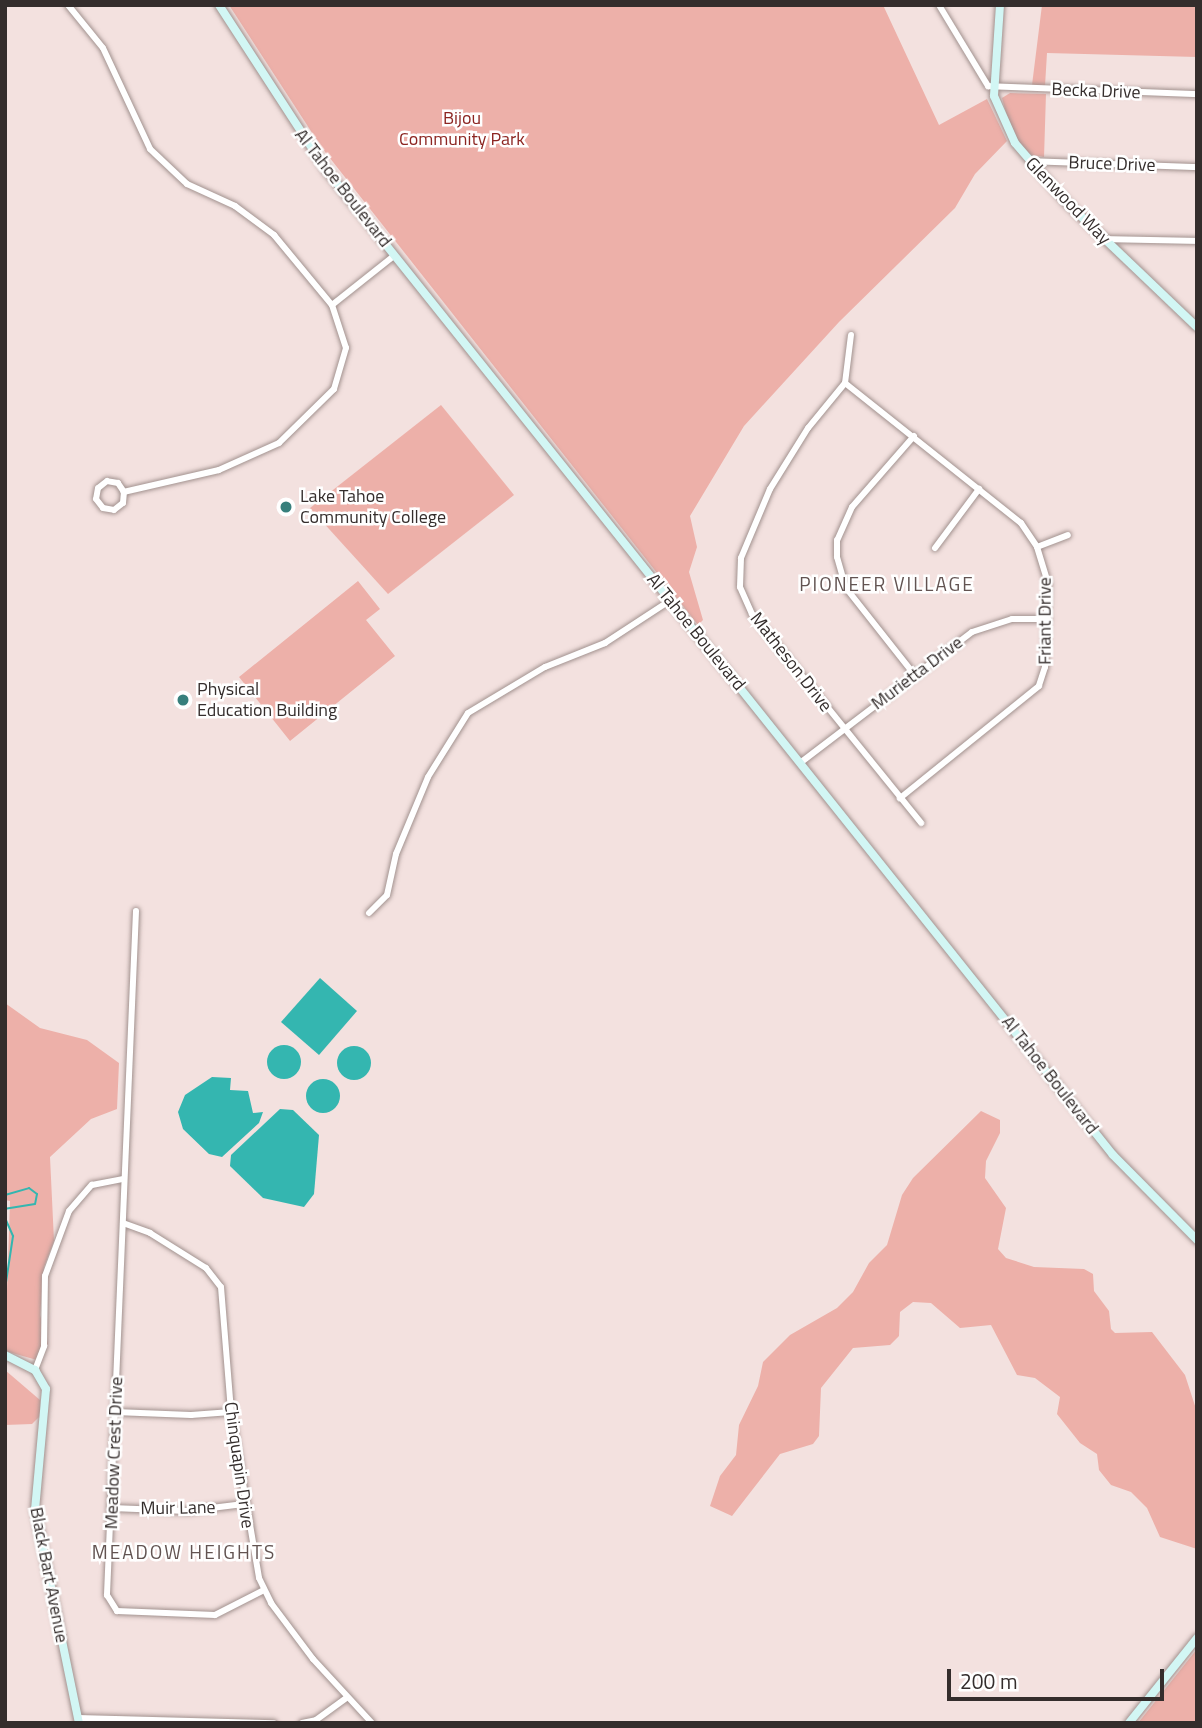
<!DOCTYPE html>
<style>
body{margin:0}
#map{position:relative;width:1202px;height:1728px;overflow:hidden;background:#f3e1df;font-family:"Titillium Web",sans-serif}
div>[style]{position:absolute}
[style*='--x']{left:calc(var(--x)*1px);top:calc(var(--y)*1px);width:calc(var(--w)*1px);rotate:calc(var(--a)*1deg)}
.green>*{inset:0;background:#edb0a9}
.water>*{inset:0;background:#34b6b0}
.round{border-radius:50%}
.stream>*{height:2px;margin:-1px;padding:0 1px;transform-origin:1px;border-radius:1px;background:#34b6b0}
.roads{filter:drop-shadow(0 0 2px #a2928f) drop-shadow(0 0 2px #a2928f)}
.street>*{height:6px;margin:-3px;padding:0 3px;transform-origin:3px;border-radius:3px;background:#fff}
.secondary>*{height:8px;margin:-4px;padding:0 4px;transform-origin:4px;border-radius:4px;background:#d2f6f4}
.dots>*{width:19px;height:19px;translate:-50% -50%;box-sizing:border-box;border:4px solid #fff;border-radius:50%}
span{translate:-50% -50%;white-space:nowrap;text-align:center;line-height:1.15;-webkit-text-stroke:5px #fff;paint-order:stroke}
.street-label{font-size:18px;color:#342d2c}
.park-label{font-size:18px;color:#8c2521}
.poi-label{font-size:18px;color:#342d2c}
.left{translate:0 -50%;text-align:left}
.neighbourhood-label{font-size:19px;color:#625351;letter-spacing:2px}
.frame{position:absolute;inset:0;border:7px solid #342d2c;pointer-events:none}
.scale{position:absolute;left:947px;top:1669px;width:217px;height:32px;box-sizing:border-box;border:4px solid #342d2c;border-top:0;padding-left:9px;font-size:21px;line-height:24px;white-space:nowrap;color:#342d2c;-webkit-text-stroke:5px #fff;paint-order:stroke}
</style>
<div id="map">
<div class="green">
<i style="clip-path:polygon(229px 5px,883px 5px,939px 125px,987px 99px,1007px 141px,975px 174px,955px 208px,839px 322px,744px 426px,690px 516px,697px 547px,689px 572px,703px 620px,698px 625px,322px 148px)"></i>
<i style="clip-path:polygon(1042px 5px,1197px 5px,1197px 57px,1047px 53px,1045px 86px,1032px 85px)"></i>
<i style="clip-path:polygon(1010px 93px,1046px 94px,1044px 157px,1027px 154px,1010px 127px,1002px 98px)"></i>
<i style="clip-path:polygon(441px 405px,514px 495px,388px 594px,310px 508px)"></i>
<i style="clip-path:polygon(358px 581px,380px 609px,366px 620px,395px 656px,290px 741px,239px 677px)"></i>
<i style="clip-path:polygon(5px 1003px,40px 1028px,87px 1040px,119px 1063px,117px 1109px,91px 1119px,50px 1157px,54px 1241px,44px 1267px,40px 1315px,48px 1344px,37px 1360px,5px 1351px,10px 1201px,5px 1200px)"></i>
<i style="clip-path:polygon(981px 1111px,1000px 1120px,1000px 1133px,986px 1161px,985px 1178px,1006px 1208px,998px 1249px,1006px 1258px,1034px 1267px,1084px 1269px,1093px 1274px,1094px 1291px,1109px 1311px,1111px 1329px,1115px 1333px,1152px 1332px,1185px 1375px,1197px 1412px,1197px 1549px,1160px 1537px,1147px 1508px,1131px 1492px,1111px 1485px,1099px 1470px,1097px 1454px,1080px 1443px,1057px 1414px,1060px 1397px,1035px 1378px,1017px 1375px,991px 1325px,960px 1328px,931px 1303px,913px 1302px,900px 1312px,899px 1336px,890px 1345px,853px 1348px,821px 1388px,819px 1436px,813px 1444px,780px 1454px,732px 1516px,710px 1506px,720px 1476px,736px 1455px,739px 1425px,758px 1386px,763px 1362px,790px 1335px,837px 1308px,853px 1292px,869px 1263px,887px 1245px,902px 1195px,913px 1178px)"></i>
<i style="clip-path:polygon(5px 1370px,40px 1400px,41px 1415px,32px 1424px,5px 1425px)"></i>
<i style="clip-path:polygon(1197px 1649px,1197px 1723px,1138px 1723px)"></i>
</div>
<div class="water">
<i style="clip-path:polygon(320px 978px,357px 1011px,319px 1055px,281px 1022px)"></i>
<i class="round" style="left:267px;top:1045px;width:34px;height:34px"></i>
<i class="round" style="left:337px;top:1046px;width:34px;height:34px"></i>
<i style="clip-path:polygon(212px 1077px,231px 1078px,230px 1090px,248px 1091px,253px 1113px,263px 1112px,259px 1123px,222px 1157px,209px 1154px,183px 1129px,178px 1112px,185px 1095px)"></i>
<i class="round" style="left:306px;top:1079px;width:34px;height:34px"></i>
<i style="clip-path:polygon(280px 1109px,293px 1110px,319px 1135px,314px 1194px,304px 1207px,263px 1198px,230px 1166px,231px 1155px)"></i>
</div>
<div class="stream">
<i style="--x:5;--y:1195;--w:25;--a:-16"></i>
<i style="--x:29;--y:1188;--w:10;--a:37"></i>
<i style="--x:37;--y:1194;--w:10;--a:101"></i>
<i style="--x:35;--y:1204;--w:30;--a:171"></i>
<i style="--x:5;--y:1218;--w:20;--a:66"></i>
<i style="--x:13;--y:1236;--w:54;--a:98.6"></i>
</div>
<div class="roads">
<div class="street">
<i style="--x:68;--y:5;--w:55;--a:50.9"></i>
<i style="--x:103;--y:48;--w:111;--a:65"></i>
<i style="--x:150;--y:149;--w:51;--a:43.4"></i>
<i style="--x:187;--y:184;--w:53;--a:24.6"></i>
<i style="--x:235;--y:206;--w:49;--a:36.6"></i>
<i style="--x:274;--y:235;--w:91;--a:50.4"></i>
<i style="--x:332;--y:305;--w:45;--a:72"></i>
<i style="--x:346;--y:348;--w:43;--a:106.3"></i>
<i style="--x:334;--y:389;--w:77;--a:135.5"></i>
<i style="--x:279;--y:443;--w:66;--a:155.8"></i>
<i style="--x:219;--y:470;--w:98;--a:167"></i>
<i style="--x:124;--y:492;--w:11;--a:-124"></i>
<i style="--x:118;--y:483;--w:11;--a:-170"></i>
<i style="--x:107;--y:481;--w:11;--a:142"></i>
<i style="--x:98;--y:488;--w:11;--a:100"></i>
<i style="--x:96;--y:499;--w:11;--a:52"></i>
<i style="--x:103;--y:508;--w:11;--a:10"></i>
<i style="--x:114;--y:510;--w:11;--a:-38"></i>
<i style="--x:123;--y:503;--w:11;--a:-85"></i>
<i style="--x:939;--y:5;--w:95;--a:58.8"></i>
<i style="--x:988;--y:86;--w:209;--a:2.2"></i>
<i style="--x:1030;--y:161;--w:167;--a:2.1"></i>
<i style="--x:1104;--y:239;--w:93;--a:1.2"></i>
<i style="--x:332;--y:305;--w:80;--a:-38.4"></i>
<i style="--x:851;--y:335;--w:48;--a:97.1"></i>
<i style="--x:845;--y:383;--w:58;--a:129.4"></i>
<i style="--x:808;--y:428;--w:72;--a:121.9"></i>
<i style="--x:770;--y:489;--w:75;--a:112.8"></i>
<i style="--x:741;--y:558;--w:29;--a:92"></i>
<i style="--x:740;--y:587;--w:30;--a:66"></i>
<i style="--x:752;--y:614;--w:269;--a:51"></i>
<i style="--x:845;--y:383;--w:225;--a:38.5"></i>
<i style="--x:1021;--y:523;--w:29;--a:56"></i>
<i style="--x:1037;--y:547;--w:38;--a:73"></i>
<i style="--x:1048;--y:583;--w:84;--a:92"></i>
<i style="--x:1045;--y:667;--w:20;--a:108"></i>
<i style="--x:1039;--y:686;--w:179;--a:141.1"></i>
<i style="--x:914;--y:436;--w:94;--a:131.1"></i>
<i style="--x:852;--y:507;--w:36;--a:114"></i>
<i style="--x:837;--y:540;--w:17;--a:90"></i>
<i style="--x:837;--y:557;--w:32;--a:74"></i>
<i style="--x:846;--y:588;--w:110;--a:51.7"></i>
<i style="--x:1037;--y:547;--w:33;--a:-21"></i>
<i style="--x:935;--y:548;--w:74;--a:-53.3"></i>
<i style="--x:800;--y:763;--w:216;--a:-37.3"></i>
<i style="--x:972;--y:632;--w:42;--a:-18"></i>
<i style="--x:1012;--y:619;--w:36;--a:0"></i>
<i style="--x:136;--y:911;--w:685;--a:92.43"></i>
<i style="--x:107;--y:1595;--w:19;--a:58"></i>
<i style="--x:117;--y:1611;--w:98;--a:2.3"></i>
<i style="--x:215;--y:1615;--w:55;--a:-27"></i>
<i style="--x:369;--y:913;--w:25;--a:-45"></i>
<i style="--x:387;--y:895;--w:42;--a:-77.6"></i>
<i style="--x:396;--y:854;--w:83;--a:-67.4"></i>
<i style="--x:428;--y:777;--w:75;--a:-58"></i>
<i style="--x:468;--y:713;--w:90;--a:-30.9"></i>
<i style="--x:545;--y:667;--w:65;--a:-21.8"></i>
<i style="--x:605;--y:643;--w:79;--a:-33.1"></i>
<i style="--x:123;--y:1223;--w:29;--a:20"></i>
<i style="--x:150;--y:1233;--w:66;--a:32"></i>
<i style="--x:206;--y:1268;--w:24;--a:52"></i>
<i style="--x:221;--y:1287;--w:125;--a:85.4"></i>
<i style="--x:231;--y:1412;--w:168;--a:80.4"></i>
<i style="--x:259;--y:1578;--w:28;--a:64"></i>
<i style="--x:271;--y:1603;--w:70;--a:53.1"></i>
<i style="--x:313;--y:1659;--w:87;--a:47.3"></i>
<i style="--x:35;--y:1370;--w:26;--a:-69"></i>
<i style="--x:44;--y:1346;--w:70;--a:-89.2"></i>
<i style="--x:45;--y:1276;--w:69;--a:-69.7"></i>
<i style="--x:69;--y:1211;--w:35;--a:-49"></i>
<i style="--x:92;--y:1185;--w:32;--a:-11"></i>
<i style="--x:115;--y:1412;--w:76;--a:2.3"></i>
<i style="--x:191;--y:1415;--w:40;--a:-4.3"></i>
<i style="--x:112;--y:1508;--w:75;--a:2.3"></i>
<i style="--x:187;--y:1511;--w:57;--a:-7"></i>
<i style="--x:78;--y:1718;--w:196;--a:1.5"></i>
<i style="--x:302;--y:1723;--w:14;--a:-12"></i>
<i style="--x:316;--y:1720;--w:37;--a:-36"></i>
</div>
<div class="secondary">
<i style="--x:219;--y:5;--w:198;--a:57"></i>
<i style="--x:327;--y:171;--w:1259;--a:51.38"></i>
<i style="--x:1113;--y:1155;--w:120;--a:45.3"></i>
<i style="--x:1000;--y:5;--w:91;--a:93.8"></i>
<i style="--x:994;--y:96;--w:51;--a:65.9"></i>
<i style="--x:1015;--y:143;--w:77;--a:49.2"></i>
<i style="--x:1065;--y:201;--w:182;--a:43.7"></i>
<i style="--x:5;--y:1355;--w:34;--a:27"></i>
<i style="--x:35;--y:1370;--w:22;--a:60"></i>
<i style="--x:46;--y:1389;--w:121;--a:95.2"></i>
<i style="--x:35;--y:1509;--w:218;--a:78.4"></i>
<i style="--x:1129;--y:1723;--w:109;--a:-51.3"></i>
</div>
</div>
<div class="dots">
<i style="left:286px;top:507px;background:#377f7c"></i>
<i style="left:183px;top:700px;background:#377f7c"></i>
</div>
<div class="street-label">
<span style="left:1096px;top:91px;rotate:2deg">Becka Drive</span>
<span style="left:1112px;top:164px;rotate:2deg">Bruce Drive</span>
<span style="left:343px;top:188px;rotate:52deg">Al Tahoe Boulevard</span>
<span style="left:1068px;top:201px;rotate:46deg">Glenwood Way</span>
<span style="left:1045px;top:621px;rotate:-90deg">Friant Drive</span>
<span style="left:696px;top:632px;rotate:51deg">Al Tahoe Boulevard</span>
<span style="left:791px;top:662px;rotate:52deg">Matheson Drive</span>
<span style="left:917px;top:673px;rotate:-37deg">Murietta Drive</span>
<span style="left:1050px;top:1075px;rotate:52deg">Al Tahoe Boulevard</span>
<span style="left:114px;top:1453px;rotate:-88deg">Meadow Crest Drive</span>
<span style="left:239px;top:1465px;rotate:82deg">Chinquapin Drive</span>
<span style="left:178px;top:1508px;rotate:-1deg">Muir Lane</span>
<span style="left:49px;top:1575px;rotate:79deg">Black Bart Avenue</span>
</div>
<div class="park-label">
<span style="left:462px;top:129px">Bijou<br>Community Park</span>
</div>
<div class="poi-label">
<span class="left" style="left:300px;top:507px">Lake Tahoe<br>Community College</span>
<span class="left" style="left:197px;top:700px">Physical<br>Education Building</span>
</div>
<div class="neighbourhood-label">
<span style="left:887px;top:584px">PIONEER VILLAGE</span>
<span style="left:184px;top:1552px">MEADOW HEIGHTS</span>
</div>
<div class="frame"></div>
<div class="scale">200 m</div>
</div>
